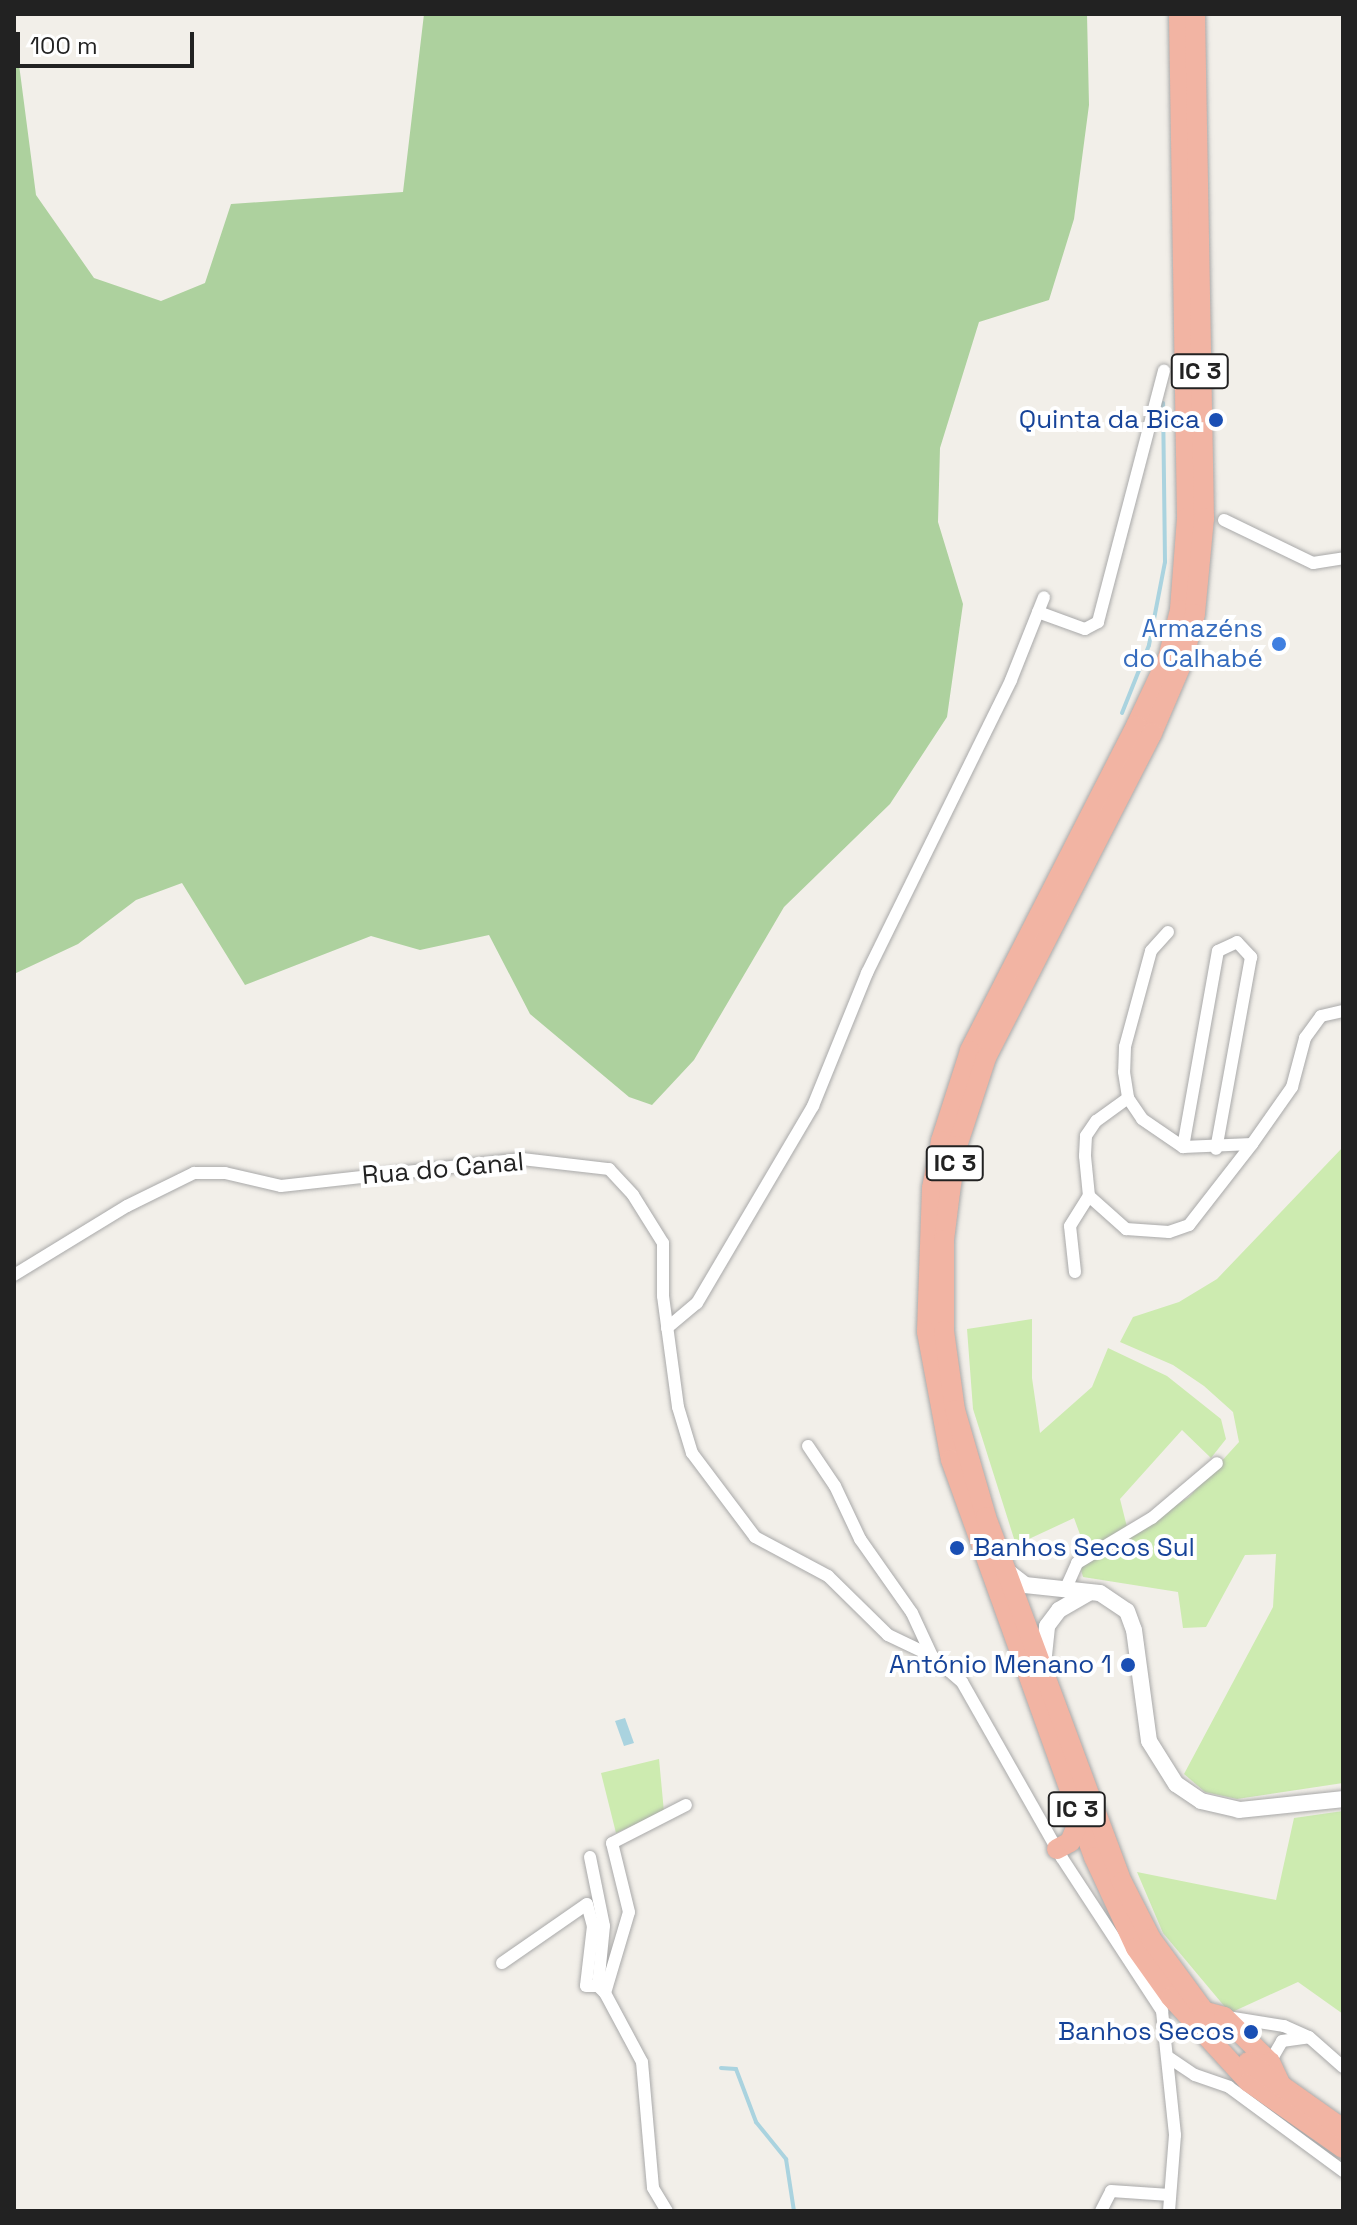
<!DOCTYPE html>
<meta charset="utf-8">
<style>
body{margin:0}
#map{position:relative;width:1357px;height:2225px;overflow:hidden;background:#f2efe9;font-family:"Space Grotesk",sans-serif}
div>[style]{position:absolute}
[style*='--x']{left:calc(var(--x)*1px);top:calc(var(--y)*1px);width:calc(var(--w)*1px);rotate:calc(var(--a)*1deg)}
.grass>*{inset:0;background:#cdebb0}
.forest>*{inset:0;background:#add19e}
.water>*{inset:0;background:#aad3df}
.stream>*{height:4px;margin:-2px;padding:0 2px;transform-origin:2px;border-radius:2px;background:#aad3df}
.roads{filter:drop-shadow(0 0 2px #a9a9a9) drop-shadow(0 0 2px #a9a9a9)}
.minor>*{height:12px;margin:-6px;padding:0 6px;transform-origin:6px;border-radius:6px;background:#fff}
.tertiary>*{height:16px;margin:-8px;padding:0 8px;transform-origin:8px;border-radius:8px;background:#fff}
.trunk>*{height:20px;margin:-10px;padding:0 10px;transform-origin:10px;border-radius:10px;background:#f2b4a3}
.dots>*{width:22px;height:22px;translate:-50% -50%;box-sizing:border-box;border:4px solid #fff;border-radius:50%}
span{translate:-50% -50%;white-space:nowrap;text-align:center;line-height:1.15;-webkit-text-stroke:8px #fff;paint-order:stroke}
.shield-label span{padding:2px 6px;background:#fff;border:2px solid;border-radius:6px;-webkit-text-stroke-width:0}
.shield-label{font-size:24px;color:#222;font-weight:700}
.transit-label{font-size:26px;color:#164399}
.right{translate:-100% -50%;text-align:right}
.left{translate:0 -50%;text-align:left}
.shop-label{font-size:26px;color:#366cbe}
.street-label{font-size:26px;color:#222}
.frame{position:absolute;inset:0;border:16px solid #222;pointer-events:none}
.scale{position:absolute;left:16px;top:32px;width:178px;height:36px;box-sizing:border-box;border:4px solid #222;border-top:0;padding-left:10px;font-size:24px;line-height:28px;white-space:nowrap;color:#222;-webkit-text-stroke:6px #fff;paint-order:stroke}
</style>
<div id="map">
<div class="grass">
<i style="clip-path:polygon(1343px 1147px,1343px 1783px,1237px 1799px,1205px 1792px,1184px 1774px,1273px 1607px,1276px 1554px,1245px 1555px,1206px 1627px,1183px 1628px,1178px 1592px,1083px 1577px,1080px 1566px,1189px 1497px,1239px 1442px,1233px 1412px,1204px 1386px,1173px 1365px,1120px 1342px,1133px 1317px,1179px 1302px,1217px 1279px)"></i>
<i style="clip-path:polygon(1032px 1319px,1032px 1378px,1040px 1433px,1092px 1387px,1108px 1348px,1167px 1376px,1221px 1419px,1226px 1439px,1211px 1458px,1182px 1430px,1120px 1499px,1127px 1527px,1086px 1551px,1074px 1518px,1016px 1545px,973px 1409px,967px 1329px)"></i>
<i style="clip-path:polygon(659px 1759px,664px 1812px,616px 1833px,601px 1773px)"></i>
<i style="clip-path:polygon(1343px 1811px,1343px 2014px,1298px 1982px,1230px 2013px,1163px 1933px,1137px 1872px,1276px 1900px,1294px 1818px)"></i>
</div>
<div class="forest">
<i style="clip-path:polygon(424px 14px,1087px 14px,1089px 105px,1074px 219px,1049px 300px,979px 322px,940px 448px,938px 522px,963px 604px,947px 717px,890px 804px,784px 907px,694px 1060px,652px 1105px,629px 1097px,530px 1014px,489px 935px,420px 950px,371px 936px,245px 985px,182px 883px,136px 900px,78px 944px,14px 974px,14px 26px,36px 195px,94px 278px,161px 301px,205px 283px,231px 204px,403px 192px)"></i>
</div>
<div class="water">
<i style="clip-path:polygon(625px 1718px,634px 1743px,624px 1746px,615px 1721px)"></i>
</div>
<div class="stream">
<i style="--x:1122;--y:713;--w:73;--a:-68.3"></i>
<i style="--x:1149;--y:645;--w:85;--a:-79.1"></i>
<i style="--x:1165;--y:562;--w:159;--a:-90.7"></i>
<i style="--x:721;--y:2068;--w:15;--a:4"></i>
<i style="--x:736;--y:2069;--w:57;--a:69.3"></i>
<i style="--x:756;--y:2122;--w:48;--a:51"></i>
<i style="--x:786;--y:2159;--w:53;--a:81.3"></i>
</div>
<div class="roads">
<div class="minor">
<i style="--x:1224;--y:520;--w:99;--a:25.8"></i>
<i style="--x:1313;--y:563;--w:30;--a:-9"></i>
<i style="--x:1038;--y:612;--w:50;--a:19.9"></i>
<i style="--x:1085;--y:629;--w:15;--a:-28"></i>
<i style="--x:1098;--y:622;--w:260;--a:-75.3"></i>
<i style="--x:1168;--y:932;--w:25;--a:132"></i>
<i style="--x:1151;--y:951;--w:99;--a:105.2"></i>
<i style="--x:1125;--y:1047;--w:25;--a:92"></i>
<i style="--x:1124;--y:1072;--w:26;--a:81"></i>
<i style="--x:1128;--y:1098;--w:25;--a:56"></i>
<i style="--x:1142;--y:1119;--w:50;--a:34.3"></i>
<i style="--x:1183;--y:1147;--w:69;--a:-2.5"></i>
<i style="--x:1252;--y:1144;--w:70;--a:-54.9"></i>
<i style="--x:1292;--y:1087;--w:51;--a:-75.1"></i>
<i style="--x:1305;--y:1038;--w:27;--a:-54"></i>
<i style="--x:1321;--y:1016;--w:23;--a:-13"></i>
<i style="--x:1128;--y:1098;--w:39;--a:144"></i>
<i style="--x:1096;--y:1121;--w:18;--a:124"></i>
<i style="--x:1086;--y:1136;--w:20;--a:93"></i>
<i style="--x:1085;--y:1156;--w:40;--a:84.3"></i>
<i style="--x:1089;--y:1196;--w:50;--a:41.7"></i>
<i style="--x:1126;--y:1229;--w:43;--a:4"></i>
<i style="--x:1169;--y:1232;--w:21;--a:-19"></i>
<i style="--x:1189;--y:1225;--w:103;--a:-52.1"></i>
<i style="--x:1183;--y:1147;--w:199;--a:-79.9"></i>
<i style="--x:1218;--y:951;--w:21;--a:-25"></i>
<i style="--x:1237;--y:942;--w:21;--a:47"></i>
<i style="--x:1251;--y:957;--w:195;--a:100.3"></i>
<i style="--x:1075;--y:1272;--w:46;--a:-96.2"></i>
<i style="--x:1070;--y:1226;--w:36;--a:-58"></i>
<i style="--x:14;--y:1275;--w:132;--a:-31.4"></i>
<i style="--x:127;--y:1206;--w:75;--a:-26.2"></i>
<i style="--x:194;--y:1173;--w:31;--a:0"></i>
<i style="--x:225;--y:1173;--w:57;--a:13.1"></i>
<i style="--x:281;--y:1186;--w:243;--a:-6.4"></i>
<i style="--x:522;--y:1159;--w:88;--a:6.6"></i>
<i style="--x:609;--y:1169;--w:35;--a:47"></i>
<i style="--x:633;--y:1195;--w:57;--a:58"></i>
<i style="--x:663;--y:1243;--w:53;--a:90"></i>
<i style="--x:663;--y:1296;--w:112;--a:82.3"></i>
<i style="--x:678;--y:1407;--w:48;--a:73.1"></i>
<i style="--x:692;--y:1453;--w:105;--a:53.1"></i>
<i style="--x:755;--y:1537;--w:83;--a:28.1"></i>
<i style="--x:828;--y:1576;--w:84;--a:44.5"></i>
<i style="--x:888;--y:1635;--w:49;--a:25.5"></i>
<i style="--x:932;--y:1656;--w:40;--a:41"></i>
<i style="--x:962;--y:1682;--w:202;--a:60.4"></i>
<i style="--x:1062;--y:1858;--w:183;--a:56.8"></i>
<i style="--x:1162;--y:2011;--w:125;--a:84"></i>
<i style="--x:1175;--y:2135;--w:76;--a:94.5"></i>
<i style="--x:667;--y:1328;--w:39;--a:-40"></i>
<i style="--x:697;--y:1303;--w:229;--a:-59.5"></i>
<i style="--x:813;--y:1106;--w:144;--a:-67.9"></i>
<i style="--x:867;--y:973;--w:326;--a:-63.8"></i>
<i style="--x:1011;--y:680;--w:89;--a:-68.3"></i>
<i style="--x:808;--y:1446;--w:48;--a:56"></i>
<i style="--x:835;--y:1486;--w:59;--a:64.7"></i>
<i style="--x:860;--y:1539;--w:90;--a:54.9"></i>
<i style="--x:912;--y:1613;--w:47;--a:65.1"></i>
<i style="--x:1066;--y:1588;--w:27;--a:-66"></i>
<i style="--x:1077;--y:1563;--w:87;--a:-31"></i>
<i style="--x:1152;--y:1518;--w:85;--a:-40.2"></i>
<i style="--x:590;--y:1857;--w:70;--a:78.5"></i>
<i style="--x:604;--y:1926;--w:60;--a:95.7"></i>
<i style="--x:502;--y:1963;--w:103;--a:-34.8"></i>
<i style="--x:587;--y:1904;--w:23;--a:75"></i>
<i style="--x:593;--y:1926;--w:60;--a:96.7"></i>
<i style="--x:586;--y:1986;--w:12;--a:0"></i>
<i style="--x:598;--y:1986;--w:10;--a:45"></i>
<i style="--x:605;--y:1993;--w:78;--a:61.8"></i>
<i style="--x:642;--y:2062;--w:126;--a:85"></i>
<i style="--x:653;--y:2188;--w:27;--a:59"></i>
<i style="--x:605;--y:1993;--w:84;--a:-73.5"></i>
<i style="--x:629;--y:1912;--w:71;--a:-103.8"></i>
<i style="--x:612;--y:1843;--w:83;--a:-27.2"></i>
<i style="--x:1227;--y:2017;--w:58;--a:9"></i>
<i style="--x:1284;--y:2026;--w:27;--a:24"></i>
<i style="--x:1309;--y:2037;--w:45;--a:41.4"></i>
<i style="--x:1168;--y:2057;--w:32;--a:34"></i>
<i style="--x:1195;--y:2075;--w:36;--a:19"></i>
<i style="--x:1229;--y:2087;--w:142;--a:36.4"></i>
<i style="--x:1270;--y:2062;--w:24;--a:-60"></i>
<i style="--x:1282;--y:2041;--w:27;--a:-8"></i>
<i style="--x:1101;--y:2211;--w:22;--a:-63"></i>
<i style="--x:1111;--y:2191;--w:59;--a:3.9"></i>
</div>
<div class="tertiary">
<i style="--x:1006;--y:1570;--w:24;--a:38"></i>
<i style="--x:1025;--y:1585;--w:75;--a:6.1"></i>
<i style="--x:1100;--y:1593;--w:32;--a:34"></i>
<i style="--x:1127;--y:1611;--w:20;--a:70"></i>
<i style="--x:1134;--y:1630;--w:112;--a:82.3"></i>
<i style="--x:1149;--y:1741;--w:51;--a:57.9"></i>
<i style="--x:1176;--y:1784;--w:30;--a:34"></i>
<i style="--x:1201;--y:1801;--w:39;--a:13"></i>
<i style="--x:1239;--y:1810;--w:105;--a:-6"></i>
<i style="--x:1043;--y:1665;--w:39;--a:-84"></i>
<i style="--x:1047;--y:1626;--w:20;--a:-53"></i>
<i style="--x:1059;--y:1610;--w:34;--a:-30"></i>
</div>
<div class="trunk">
<i style="--x:1179;--y:14;--w:504;--a:89.09"></i>
<i style="--x:1187;--y:518;--w:92;--a:94.4"></i>
<i style="--x:1180;--y:610;--w:49;--a:104"></i>
<i style="--x:1168;--y:658;--w:75;--a:115.2"></i>
<i style="--x:1136;--y:726;--w:365;--a:117.1"></i>
<i style="--x:970;--y:1051;--w:95;--a:107.9"></i>
<i style="--x:941;--y:1141;--w:48;--a:100.8"></i>
<i style="--x:932;--y:1188;--w:144;--a:92"></i>
<i style="--x:927;--y:1332;--w:130;--a:79.4"></i>
<i style="--x:951;--y:1460;--w:422;--a:70.2"></i>
<i style="--x:1094;--y:1857;--w:100;--a:65.2"></i>
<i style="--x:1136;--y:1948;--w:60;--a:54.5"></i>
<i style="--x:1171;--y:1997;--w:115;--a:47.5"></i>
<i style="--x:1249;--y:2082;--w:115;--a:35.1"></i>
<i style="--x:1195;--y:14;--w:504;--a:88.98"></i>
<i style="--x:1204;--y:518;--w:96;--a:95.4"></i>
<i style="--x:1195;--y:614;--w:51;--a:104.9"></i>
<i style="--x:1182;--y:663;--w:76;--a:113.2"></i>
<i style="--x:1152;--y:733;--w:365;--a:117.1"></i>
<i style="--x:986;--y:1058;--w:93;--a:108.2"></i>
<i style="--x:957;--y:1146;--w:47;--a:98.7"></i>
<i style="--x:950;--y:1192;--w:48;--a:97.1"></i>
<i style="--x:944;--y:1240;--w:91;--a:90"></i>
<i style="--x:944;--y:1331;--w:80;--a:82.1"></i>
<i style="--x:955;--y:1410;--w:111;--a:73.8"></i>
<i style="--x:986;--y:1517;--w:390;--a:69.6"></i>
<i style="--x:1122;--y:1882;--w:64;--a:63"></i>
<i style="--x:1151;--y:1939;--w:108;--a:53.7"></i>
<i style="--x:1057;--y:1849;--w:15;--a:-28"></i>
<i style="--x:1070;--y:1842;--w:25;--a:-67"></i>
<i style="--x:1202;--y:2011;--w:23;--a:15"></i>
<i style="--x:1224;--y:2017;--w:64;--a:44.4"></i>
<i style="--x:1270;--y:2062;--w:29;--a:65"></i>
<i style="--x:1248;--y:2062;--w:116;--a:35.2"></i>
</div>
</div>
<div class="dots">
<i style="left:1216px;top:420px;background:#1a4fb4"></i>
<i style="left:1279px;top:644px;background:#3f7fe0"></i>
<i style="left:957px;top:1548px;background:#1a4fb4"></i>
<i style="left:1128px;top:1665px;background:#1a4fb4"></i>
<i style="left:1251px;top:2032px;background:#1a4fb4"></i>
</div>
<div class="shield-label">
<span style="left:1200px;top:371px">IC 3</span>
<span style="left:955px;top:1163px">IC 3</span>
<span style="left:1077px;top:1809px">IC 3</span>
</div>
<div class="transit-label">
<span class="right" style="left:1200px;top:420px">Quinta da Bica</span>
<span class="left" style="left:973px;top:1548px">Banhos Secos Sul</span>
<span class="right" style="left:1112px;top:1665px">António Menano 1</span>
<span class="right" style="left:1235px;top:2032px">Banhos Secos</span>
</div>
<div class="shop-label">
<span class="right" style="left:1263px;top:644px">Armazéns<br>do Calhabé</span>
</div>
<div class="street-label">
<span style="left:443px;top:1169px;rotate:-5deg">Rua do Canal</span>
</div>
<div class="frame"></div>
<div class="scale">100 m</div>
</div>
